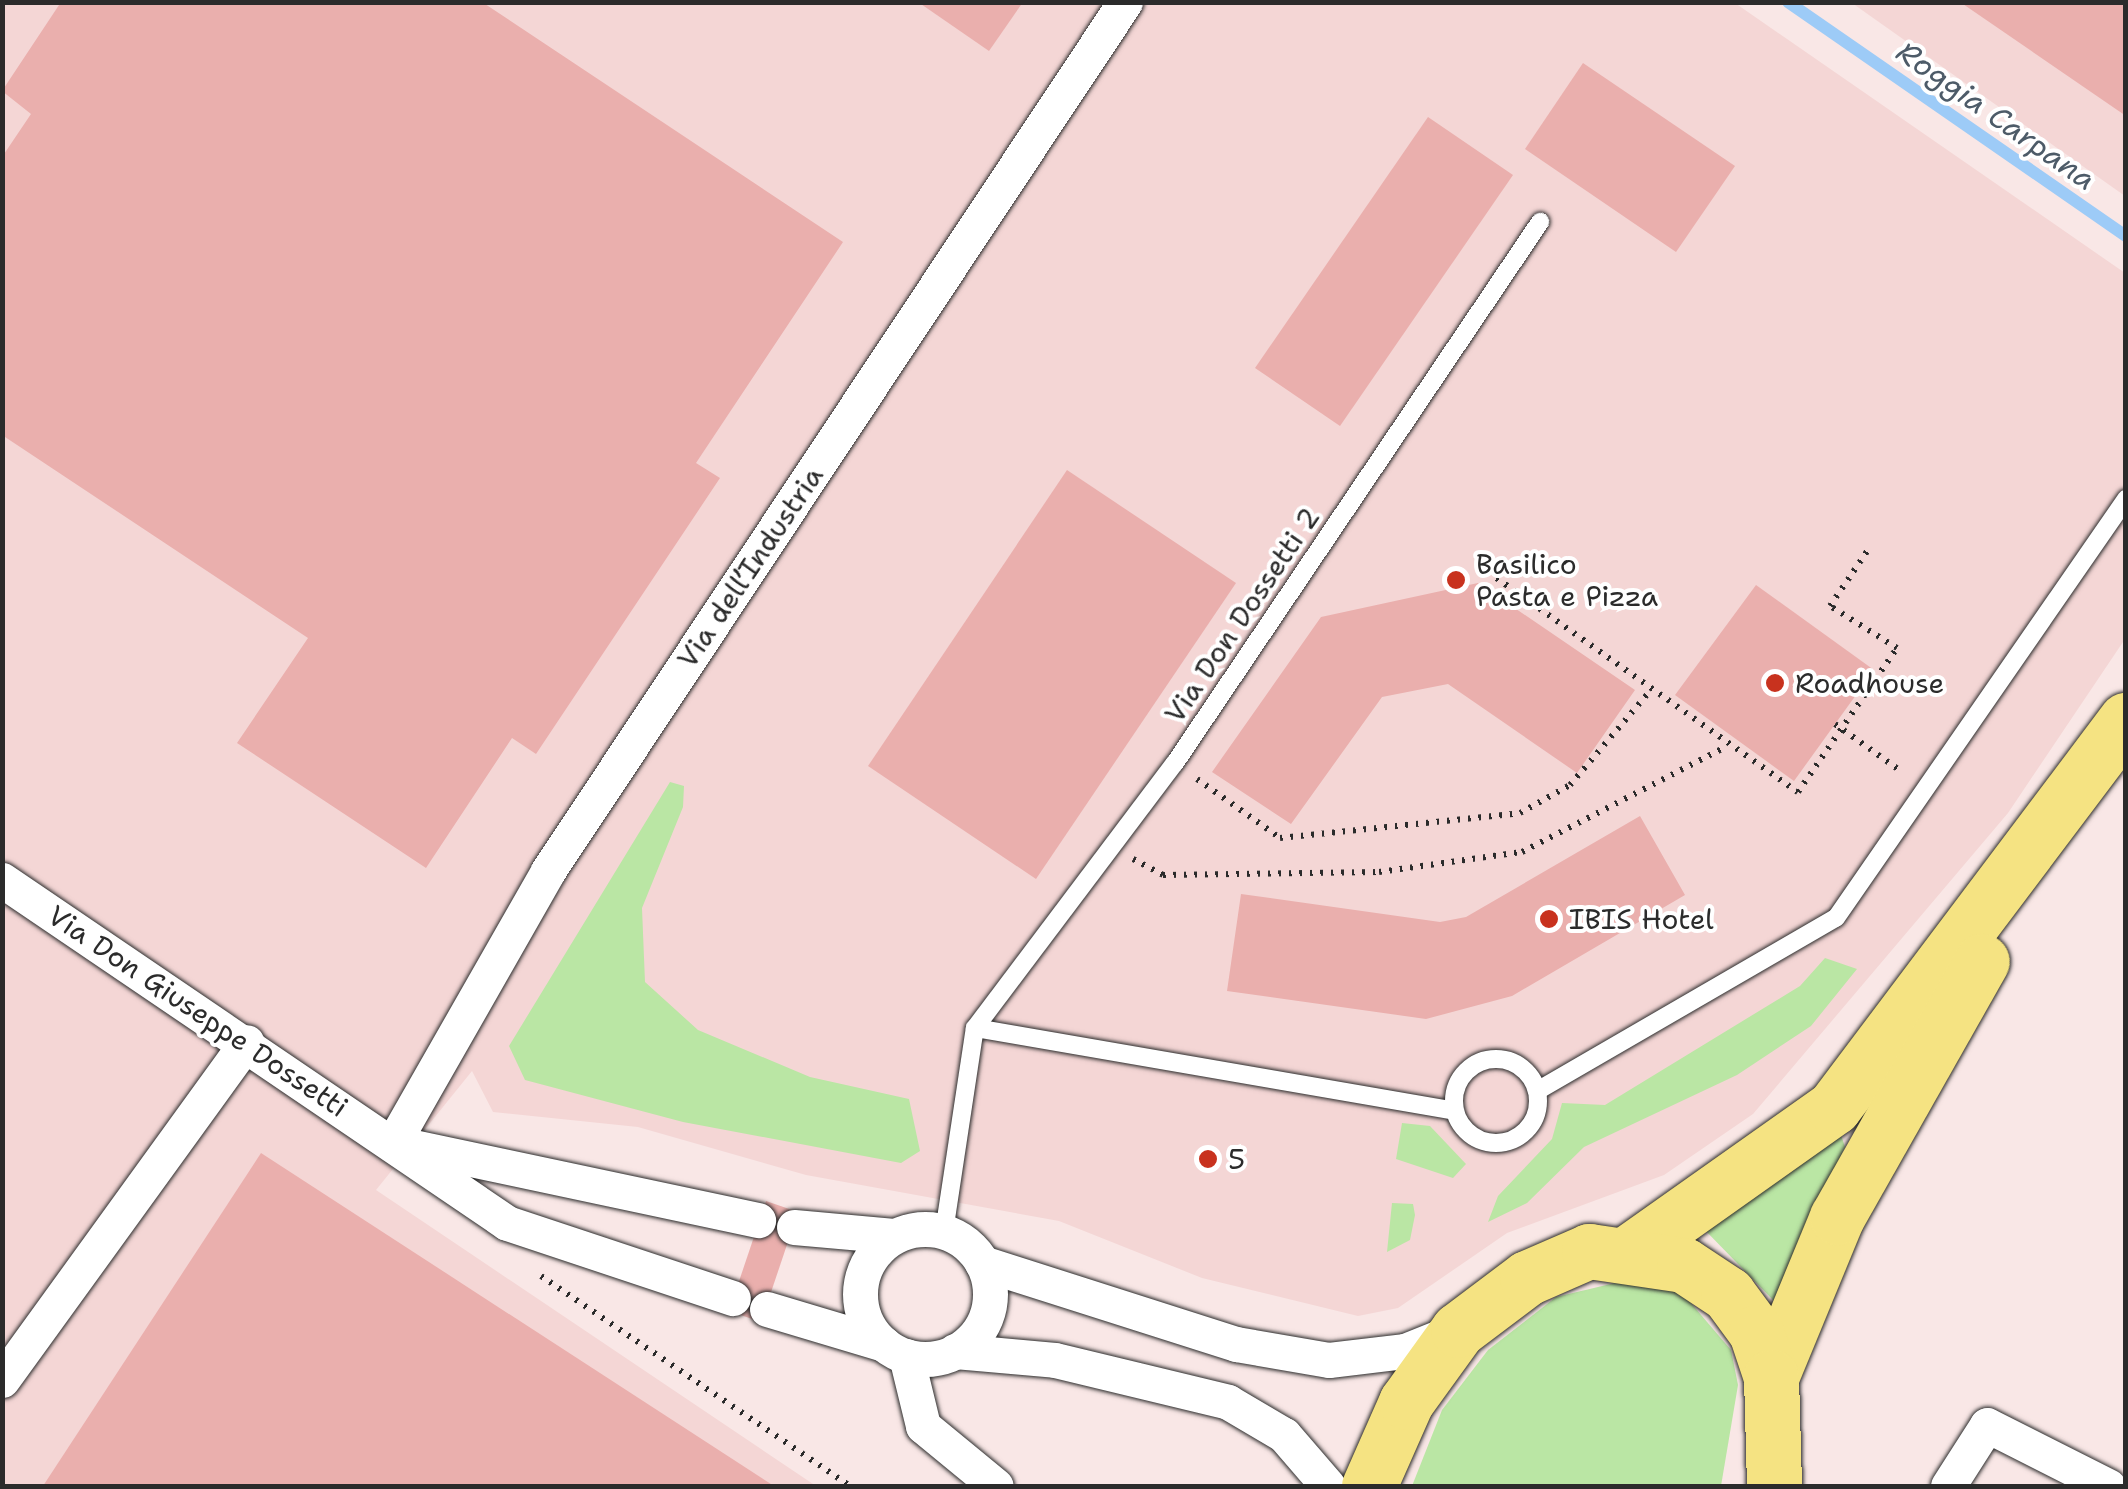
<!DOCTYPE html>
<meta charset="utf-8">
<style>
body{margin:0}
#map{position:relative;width:2128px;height:1489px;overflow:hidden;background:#f9e7e6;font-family:"Shantell Sans",sans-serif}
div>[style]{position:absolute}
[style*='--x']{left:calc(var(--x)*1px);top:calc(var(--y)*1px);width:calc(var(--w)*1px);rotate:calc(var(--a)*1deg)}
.built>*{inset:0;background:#f4d6d5}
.green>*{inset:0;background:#bae6a4}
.stream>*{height:12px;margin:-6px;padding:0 6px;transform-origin:6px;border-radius:6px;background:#9dcbf7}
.building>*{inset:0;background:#eaafad}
.path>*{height:6px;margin-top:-3px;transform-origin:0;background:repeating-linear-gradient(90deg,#2b2b2b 0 2.5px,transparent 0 10.5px)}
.roads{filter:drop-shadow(0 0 2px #2b2b2b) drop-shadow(0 0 2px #2b2b2b)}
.service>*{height:18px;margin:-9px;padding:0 9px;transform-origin:9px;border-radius:9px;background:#fff}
.service>.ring{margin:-9px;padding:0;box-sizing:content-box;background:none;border:18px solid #fff;border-radius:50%}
.minor>*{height:35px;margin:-17.5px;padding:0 17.5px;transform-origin:17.5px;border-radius:17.5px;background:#fff}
.minor>.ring{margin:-17.5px;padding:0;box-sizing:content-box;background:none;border:35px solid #fff;border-radius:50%}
.primary>*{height:55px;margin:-27.5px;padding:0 27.5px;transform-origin:27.5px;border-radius:27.5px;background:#f5e382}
.dots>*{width:28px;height:28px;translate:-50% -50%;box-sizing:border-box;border:5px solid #fff;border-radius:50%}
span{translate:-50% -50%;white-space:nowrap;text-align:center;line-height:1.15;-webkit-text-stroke:8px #fff;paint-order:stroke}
.poi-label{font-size:28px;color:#2b2b2b}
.left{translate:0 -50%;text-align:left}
.street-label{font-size:28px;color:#2b2b2b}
.water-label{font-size:30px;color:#4d5b68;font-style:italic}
.frame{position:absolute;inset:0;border:5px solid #2b2b2b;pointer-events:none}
</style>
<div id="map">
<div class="built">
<i style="clip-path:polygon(3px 3px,1735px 3px,2125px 273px,2125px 639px,2008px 813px,1753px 1114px,1664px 1175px,1507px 1233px,1398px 1308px,1358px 1316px,1202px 1278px,1059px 1221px,806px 1175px,638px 1127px,493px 1112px,472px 1071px,376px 1190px,816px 1486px,3px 1486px)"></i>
<i style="clip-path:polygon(1852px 3px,2125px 3px,2125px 196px)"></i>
</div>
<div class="green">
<i style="clip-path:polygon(670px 782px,684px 786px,683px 807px,642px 908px,645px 982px,698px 1030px,810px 1077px,909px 1099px,920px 1151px,901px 1163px,683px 1122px,525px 1080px,509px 1046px)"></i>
<i style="clip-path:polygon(1825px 958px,1857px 969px,1811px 1026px,1737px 1075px,1584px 1147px,1527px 1203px,1488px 1222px,1498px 1196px,1552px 1139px,1562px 1103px,1605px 1105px,1800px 986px)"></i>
<i style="clip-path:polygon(1402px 1123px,1430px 1126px,1466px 1164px,1453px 1178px,1396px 1159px)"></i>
<i style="clip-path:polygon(1841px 1135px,1845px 1147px,1774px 1301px,1701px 1226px)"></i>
<i style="clip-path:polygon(1392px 1203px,1413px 1204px,1415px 1215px,1410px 1240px,1387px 1252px)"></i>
<i style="clip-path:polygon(1640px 1277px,1678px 1288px,1731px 1350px,1738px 1385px,1721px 1486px,1412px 1486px,1442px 1410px,1488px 1350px,1556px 1297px)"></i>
</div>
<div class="stream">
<i style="--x:1788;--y:2;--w:411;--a:34.7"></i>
</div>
<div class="building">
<i style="clip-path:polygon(61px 2px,482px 2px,843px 242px,696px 463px,720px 478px,536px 754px,512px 738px,426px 868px,237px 743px,308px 638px,2px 435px,2px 157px,31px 114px,2px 91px)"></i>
<i style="clip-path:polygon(918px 2px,1023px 2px,989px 51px)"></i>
<i style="clip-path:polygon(1960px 2px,2126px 2px,2126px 116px)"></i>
<i style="clip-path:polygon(1583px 63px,1735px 166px,1676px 252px,1525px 149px)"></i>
<i style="clip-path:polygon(1428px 117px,1513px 175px,1340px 426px,1255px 368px)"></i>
<i style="clip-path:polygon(1067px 470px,1236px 583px,1036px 879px,868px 766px)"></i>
<i style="clip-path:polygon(1478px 583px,1635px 690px,1577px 773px,1448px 684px,1382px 697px,1291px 824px,1212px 772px,1321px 617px)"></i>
<i style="clip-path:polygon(1756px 585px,1874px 670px,1794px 781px,1675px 695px)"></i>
<i style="clip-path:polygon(1640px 816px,1685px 895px,1512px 996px,1426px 1019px,1227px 991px,1241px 894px,1440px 922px,1466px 917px)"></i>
<i style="clip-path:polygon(261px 1153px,774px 1486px,43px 1486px)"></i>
<i style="clip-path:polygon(766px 1201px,798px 1212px,761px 1322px,729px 1311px)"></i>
</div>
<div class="path">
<i style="--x:1487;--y:556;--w:16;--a:86"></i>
<i style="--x:1488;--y:572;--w:380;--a:35.4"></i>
<i style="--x:1798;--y:792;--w:175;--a:-55.5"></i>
<i style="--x:1897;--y:648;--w:79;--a:-147.9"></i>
<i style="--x:1830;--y:606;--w:71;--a:-55.9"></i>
<i style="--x:1835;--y:724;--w:82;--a:35.6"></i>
<i style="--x:1197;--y:779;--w:102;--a:35.4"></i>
<i style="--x:1280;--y:838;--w:241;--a:-5.9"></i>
<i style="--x:1520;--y:813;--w:57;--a:-29.2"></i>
<i style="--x:1570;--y:785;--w:123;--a:-49.6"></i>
<i style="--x:1133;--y:859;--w:34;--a:28"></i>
<i style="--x:1163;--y:875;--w:216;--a:-0.8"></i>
<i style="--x:1379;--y:872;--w:144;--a:-8"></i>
<i style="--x:1522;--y:852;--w:229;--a:-27.3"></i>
<i style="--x:541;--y:1276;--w:374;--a:34.2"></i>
</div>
<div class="roads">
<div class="service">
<i style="--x:975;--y:1028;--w:487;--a:9.8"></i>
<i class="ring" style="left:1454px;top:1059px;width:66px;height:66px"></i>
<i style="--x:1537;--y:1091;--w:345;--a:-30.1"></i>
<i style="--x:1836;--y:918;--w:510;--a:-55.31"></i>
<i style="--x:944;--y:1232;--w:206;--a:-81.4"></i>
<i style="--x:975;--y:1028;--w:332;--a:-53"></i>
<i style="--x:1175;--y:763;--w:653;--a:-55.99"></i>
</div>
<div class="minor">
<i style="--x:2;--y:880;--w:610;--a:34.18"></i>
<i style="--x:507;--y:1223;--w:238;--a:18.4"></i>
<i style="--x:393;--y:1143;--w:313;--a:-60.3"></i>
<i style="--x:548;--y:871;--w:1043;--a:-56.42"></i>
<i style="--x:409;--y:1146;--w:357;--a:12"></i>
<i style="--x:794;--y:1227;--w:100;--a:5.1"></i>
<i class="ring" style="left:860px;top:1229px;width:95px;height:95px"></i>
<i style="--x:982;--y:1263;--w:267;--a:17.7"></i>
<i style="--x:1236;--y:1344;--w:94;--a:9.8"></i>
<i style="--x:1329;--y:1360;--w:77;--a:-6.8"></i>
<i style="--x:1405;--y:1351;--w:51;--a:-22"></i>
<i style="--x:767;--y:1309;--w:122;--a:16.7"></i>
<i style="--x:955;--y:1351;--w:100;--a:5.1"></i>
<i style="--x:1055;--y:1360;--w:178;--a:13.6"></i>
<i style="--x:1228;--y:1402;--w:65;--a:30.5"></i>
<i style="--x:1284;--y:1435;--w:67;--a:49.2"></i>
<i style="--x:906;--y:1356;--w:72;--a:76.3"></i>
<i style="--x:923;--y:1426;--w:94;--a:39.4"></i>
<i style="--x:2;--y:1380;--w:417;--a:-54.1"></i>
<i style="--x:1948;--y:1486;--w:72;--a:-57.4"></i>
<i style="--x:1987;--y:1425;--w:136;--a:26.8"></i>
</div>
<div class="primary">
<i style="--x:1628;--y:1253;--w:252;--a:-35.3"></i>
<i style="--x:1834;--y:1107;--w:485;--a:-53"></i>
<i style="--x:1771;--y:1377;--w:173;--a:-67.6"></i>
<i style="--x:1837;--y:1217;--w:294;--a:-60.5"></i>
<i style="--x:1369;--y:1486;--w:92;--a:-66.2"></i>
<i style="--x:1406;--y:1402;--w:89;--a:-54.2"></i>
<i style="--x:1458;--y:1330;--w:86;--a:-37"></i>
<i style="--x:1527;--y:1278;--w:68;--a:-23.5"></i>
<i style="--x:1589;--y:1251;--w:96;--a:8.4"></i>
<i style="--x:1684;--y:1265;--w:53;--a:33.4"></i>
<i style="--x:1728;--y:1294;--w:47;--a:53.6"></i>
<i style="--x:1756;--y:1332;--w:47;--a:71.6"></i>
<i style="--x:1771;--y:1377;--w:109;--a:88.4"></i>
</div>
</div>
<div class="dots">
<i style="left:1456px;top:580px;background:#c8321e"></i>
<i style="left:1775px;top:683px;background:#c8321e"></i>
<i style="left:1549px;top:919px;background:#c8321e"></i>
<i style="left:1208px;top:1159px;background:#c8321e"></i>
</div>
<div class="poi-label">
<span class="left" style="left:1476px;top:580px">Basilico<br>Pasta e Pizza</span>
<span class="left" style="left:1795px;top:683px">Roadhouse</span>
<span class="left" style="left:1569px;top:919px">IBIS Hotel</span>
<span class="left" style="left:1228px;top:1159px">5</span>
</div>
<div class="street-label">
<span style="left:750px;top:567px;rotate:-56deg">Via dell’Industria</span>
<span style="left:1242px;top:615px;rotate:-56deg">Via Don Dossetti 2</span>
<span style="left:198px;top:1011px;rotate:34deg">Via Don Giuseppe Dossetti</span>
</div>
<div class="water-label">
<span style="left:1996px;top:116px;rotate:35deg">Roggia Carpana</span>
</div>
<div class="frame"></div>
</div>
